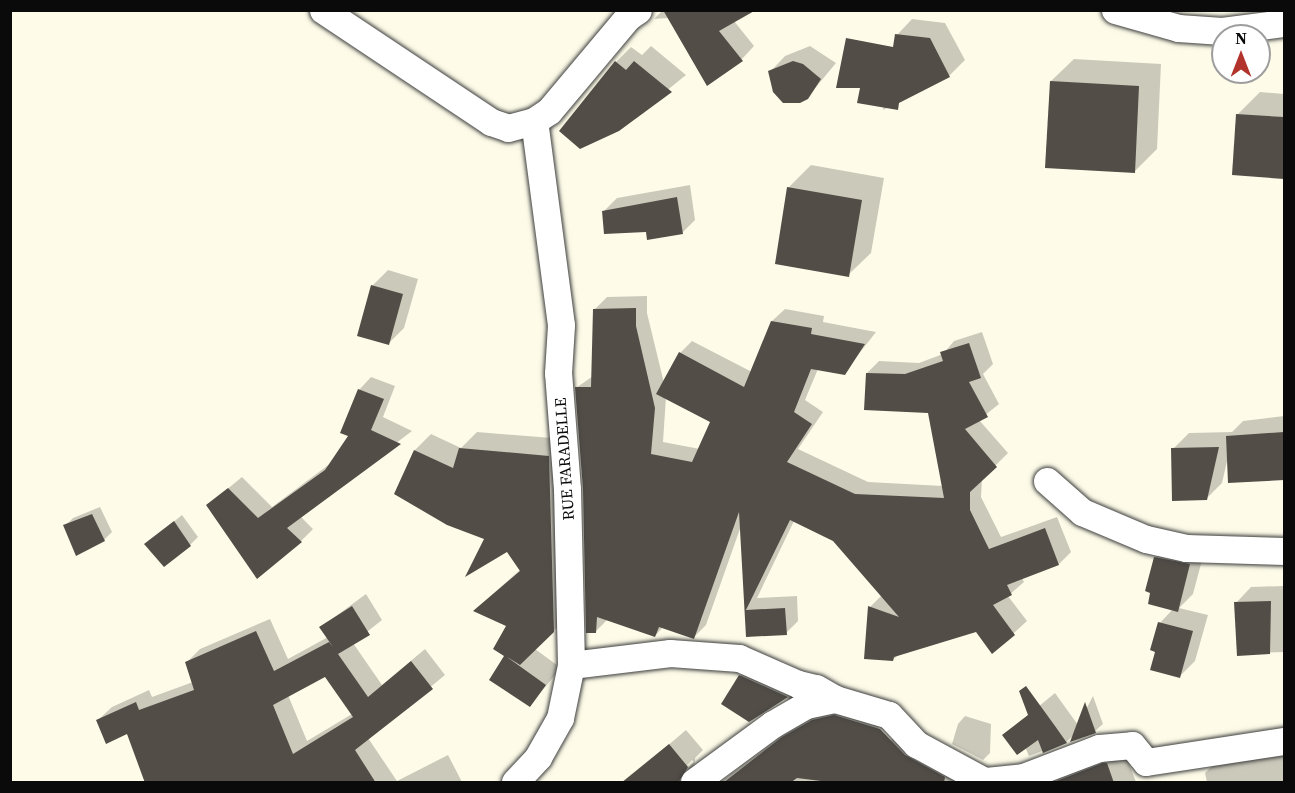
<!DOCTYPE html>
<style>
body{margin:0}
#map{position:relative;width:1295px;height:793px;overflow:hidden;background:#fefce9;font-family:"Source Serif 4",serif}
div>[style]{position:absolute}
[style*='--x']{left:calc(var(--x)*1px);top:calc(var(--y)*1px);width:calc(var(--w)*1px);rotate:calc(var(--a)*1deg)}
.shadow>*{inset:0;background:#0003}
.building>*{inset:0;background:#524d47}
.roads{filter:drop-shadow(0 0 2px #3d3d3d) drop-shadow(0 0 2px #3d3d3d)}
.minor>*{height:27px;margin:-13.5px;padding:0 13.5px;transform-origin:13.5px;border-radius:13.5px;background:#fff}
span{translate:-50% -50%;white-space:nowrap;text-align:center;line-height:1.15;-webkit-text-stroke:6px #fff;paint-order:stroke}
.street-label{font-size:16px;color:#0a0a0a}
.frame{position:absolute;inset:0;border:12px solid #0a0a0a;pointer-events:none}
.north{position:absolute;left:1211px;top:24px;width:60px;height:60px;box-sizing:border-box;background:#fff;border:2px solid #9d9d9d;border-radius:50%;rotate:0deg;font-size:16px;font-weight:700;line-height:24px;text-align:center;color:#0a0a0a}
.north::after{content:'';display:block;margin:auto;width:21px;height:27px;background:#b1332c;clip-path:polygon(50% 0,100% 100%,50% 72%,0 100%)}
</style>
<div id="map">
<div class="shadow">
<i style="clip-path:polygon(663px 10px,747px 10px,734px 21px,754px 46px,742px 59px,668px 18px,654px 19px)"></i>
<i style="clip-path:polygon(912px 19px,945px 23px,965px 60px,949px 76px,883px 110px,897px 35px)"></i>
<i style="clip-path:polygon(651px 46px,686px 75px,618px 130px,616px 62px,631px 47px,642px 55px)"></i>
<i style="clip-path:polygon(810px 46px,836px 63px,807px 98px,770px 72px,785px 56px)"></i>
<i style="clip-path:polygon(1074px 59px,1161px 64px,1157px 149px,1134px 172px,1051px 81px)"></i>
<i style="clip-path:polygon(1260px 92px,1284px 94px,1284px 177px,1233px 174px,1237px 115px)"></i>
<i style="clip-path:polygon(811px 165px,884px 178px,871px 253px,848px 275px,788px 188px)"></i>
<i style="clip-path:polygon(690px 185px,695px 220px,682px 233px,647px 230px,604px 211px,617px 198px)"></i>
<i style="clip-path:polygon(388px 270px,418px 279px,404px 328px,389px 343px,372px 286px)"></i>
<i style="clip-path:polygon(evenodd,647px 296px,647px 313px,664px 383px,680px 353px,692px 341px,752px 372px,772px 321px,785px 309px,824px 316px,823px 322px,876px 332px,844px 373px,818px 369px,805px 400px,823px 412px,798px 449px,868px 482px,943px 486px,929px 411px,867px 373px,879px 361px,919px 363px,943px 354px,954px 341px,982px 332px,993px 364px,983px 374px,999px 404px,979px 420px,1008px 453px,982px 479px,981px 497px,1001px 537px,1057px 517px,1071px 552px,1059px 564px,1022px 578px,1024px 582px,1008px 596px,1027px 621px,993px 652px,977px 631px,899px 654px,893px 660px,870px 607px,882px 595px,834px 540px,794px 521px,757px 598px,797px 596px,798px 621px,786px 633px,748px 635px,741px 526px,706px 625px,694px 637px,663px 627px,655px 636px,608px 619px,595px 632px,576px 388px,593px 376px,594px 310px,607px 297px,647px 296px,666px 397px,712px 421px,700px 449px,663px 442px,666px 397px)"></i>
<i style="clip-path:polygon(371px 377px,395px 386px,383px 417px,412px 431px,300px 516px,313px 529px,301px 541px,208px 505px,242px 477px,272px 507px,331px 463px,351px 435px,359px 390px)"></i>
<i style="clip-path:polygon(1284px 416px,1284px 479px,1230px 481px,1228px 457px,1222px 483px,1206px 499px,1173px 449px,1189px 433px,1232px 432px,1243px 421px)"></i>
<i style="clip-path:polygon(477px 432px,565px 439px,571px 614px,535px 649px,561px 668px,530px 705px,491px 679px,506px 655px,508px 625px,475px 610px,521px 569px,507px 550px,396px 494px,415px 450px,431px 434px,461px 448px)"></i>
<i style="clip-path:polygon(100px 507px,112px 532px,104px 540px,65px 526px,73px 518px)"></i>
<i style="clip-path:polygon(182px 515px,198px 537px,190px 545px,146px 544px)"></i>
<i style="clip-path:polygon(1171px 542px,1205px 549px,1193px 594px,1179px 608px,1208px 615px,1195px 661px,1179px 677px,1157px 651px,1160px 623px,1173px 609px,1155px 558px)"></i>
<i style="clip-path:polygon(1284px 586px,1284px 652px,1238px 654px,1236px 603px,1251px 587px)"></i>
<i style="clip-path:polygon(evenodd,366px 594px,382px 620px,353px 643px,382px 685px,425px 649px,445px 675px,368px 738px,397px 781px,448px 755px,462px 782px,147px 782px,127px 732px,98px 720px,112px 707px,149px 690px,152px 697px,193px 682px,187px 662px,200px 649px,270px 619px,288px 659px,328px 637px,321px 627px,366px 594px,326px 675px,352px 714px,307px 741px,288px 695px,326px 675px)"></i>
<i style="clip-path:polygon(756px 660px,802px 681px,787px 696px,749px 720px,740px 676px)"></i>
<i style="clip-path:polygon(1055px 693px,1078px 725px,1093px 696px,1103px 724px,1095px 731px,1073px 740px,1075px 734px,1066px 742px,1029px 756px,1025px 747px,1004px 735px)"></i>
<i style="clip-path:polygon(826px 707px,883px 713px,861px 782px,721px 782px,797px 724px)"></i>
<i style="clip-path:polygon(965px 716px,991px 724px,990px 753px,983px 760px,952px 744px,958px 724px)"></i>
<i style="clip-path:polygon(905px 726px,996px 782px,885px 782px,890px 741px)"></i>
<i style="clip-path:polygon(evenodd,686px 730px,703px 750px,695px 758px,694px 768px,680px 782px,625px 782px,686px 730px,692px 760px,694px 762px,679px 776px,678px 775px,692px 760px)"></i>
<i style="clip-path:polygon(1284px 739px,1284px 782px,1207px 782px,1205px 773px,1228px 750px)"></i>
<i style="clip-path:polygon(1123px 748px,1136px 782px,1046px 782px)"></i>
</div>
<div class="building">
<i style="clip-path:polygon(663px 10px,756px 10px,719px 31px,743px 61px,707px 86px)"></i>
<i style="clip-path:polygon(895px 34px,930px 38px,950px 77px,899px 103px,898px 110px,857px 103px,860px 88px,836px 88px,846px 38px,893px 47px)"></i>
<i style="clip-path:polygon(615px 61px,626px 70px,634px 61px,672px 92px,619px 131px,580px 149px,559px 131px)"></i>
<i style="clip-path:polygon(793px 61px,803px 64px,821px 79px,808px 99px,800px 103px,783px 103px,773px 92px,768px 71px)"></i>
<i style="clip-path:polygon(1050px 81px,1139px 86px,1135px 173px,1045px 168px)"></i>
<i style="clip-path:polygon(1236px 114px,1284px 117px,1284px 179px,1232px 175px)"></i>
<i style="clip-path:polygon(787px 187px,862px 200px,849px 277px,775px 264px)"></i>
<i style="clip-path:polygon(677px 197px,683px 234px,647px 240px,646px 232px,604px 234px,602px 211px)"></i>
<i style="clip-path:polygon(371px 285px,403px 294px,389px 345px,357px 336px)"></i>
<i style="clip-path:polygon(636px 308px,636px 326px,655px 408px,651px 454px,692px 462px,710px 422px,656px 394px,679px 352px,744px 387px,771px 321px,812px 328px,811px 334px,865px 344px,845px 375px,811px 369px,794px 412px,812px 424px,787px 462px,855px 494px,944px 498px,928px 413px,864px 410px,866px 373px,905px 374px,943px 361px,940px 352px,969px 343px,981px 378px,969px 382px,988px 417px,965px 429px,997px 467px,970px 492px,970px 510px,989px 549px,1045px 528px,1059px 565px,1007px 585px,1012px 595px,993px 605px,1015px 635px,992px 654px,976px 632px,894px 657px,893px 661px,864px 659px,868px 606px,899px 617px,833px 541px,790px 520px,746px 610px,785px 608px,787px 635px,746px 637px,739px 512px,694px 639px,659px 627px,655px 637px,597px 617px,596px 633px,586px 633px,583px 489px,575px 387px,591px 387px,593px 309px)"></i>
<i style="clip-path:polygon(358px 389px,384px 399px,371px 430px,401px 444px,287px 528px,302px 542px,257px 579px,206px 505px,228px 488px,258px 518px,325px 470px,348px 436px,340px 433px)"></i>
<i style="clip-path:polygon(1284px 432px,1284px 480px,1228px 483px,1226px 436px)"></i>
<i style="clip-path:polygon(1219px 447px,1207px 500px,1172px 501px,1171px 448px)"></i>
<i style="clip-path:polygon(459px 448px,549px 456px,554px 632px,520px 665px,507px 657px,546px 685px,530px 707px,489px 680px,504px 656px,493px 649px,506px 626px,473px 611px,520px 571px,507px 552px,465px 577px,484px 539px,447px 525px,394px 494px,414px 450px,453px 468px)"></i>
<i style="clip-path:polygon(92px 514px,105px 541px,76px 556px,63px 525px)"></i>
<i style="clip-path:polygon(174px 521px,191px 546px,164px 567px,144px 544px)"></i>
<i style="clip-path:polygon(1154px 557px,1190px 564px,1178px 612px,1148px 604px,1150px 593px,1145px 591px)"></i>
<i style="clip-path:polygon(1271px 601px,1270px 654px,1237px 656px,1234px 602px)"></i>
<i style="clip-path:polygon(evenodd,352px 606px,370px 635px,338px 654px,368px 697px,411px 661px,433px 689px,355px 750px,376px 783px,145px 783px,127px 734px,106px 744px,96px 720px,136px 702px,139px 710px,194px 690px,185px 662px,256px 631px,274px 671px,329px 642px,333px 647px,319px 627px,352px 606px,325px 677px,353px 717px,293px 754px,273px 705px,325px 677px)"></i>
<i style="clip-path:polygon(1158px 622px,1193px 631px,1180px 678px,1150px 670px,1155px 652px,1150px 650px)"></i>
<i style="clip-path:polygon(739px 675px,788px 697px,749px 722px,721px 704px)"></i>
<i style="clip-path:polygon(1026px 686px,1055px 726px,1067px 743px,1043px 753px,1038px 740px,1017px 755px,1002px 735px,1028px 715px,1019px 691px)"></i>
<i style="clip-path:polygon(1085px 702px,1096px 733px,1070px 742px)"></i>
<i style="clip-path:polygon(834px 715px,880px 729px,905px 755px,945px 777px,944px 783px,837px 783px,797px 778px,790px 783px,723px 783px,782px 737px,812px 720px)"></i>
<i style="clip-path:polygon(669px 744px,688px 767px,678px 783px,621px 783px)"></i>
<i style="clip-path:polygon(1107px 763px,1114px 783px,1054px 782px,1103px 763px)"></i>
</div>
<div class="roads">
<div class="minor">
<i style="--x:323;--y:10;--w:202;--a:33.7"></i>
<i style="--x:491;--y:122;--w:18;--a:19"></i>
<i style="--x:508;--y:128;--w:27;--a:-15"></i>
<i style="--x:534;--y:121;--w:18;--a:-34"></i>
<i style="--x:549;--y:111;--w:123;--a:-50"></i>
<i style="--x:628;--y:17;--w:12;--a:-35"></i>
<i style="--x:1115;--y:10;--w:66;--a:15.9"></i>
<i style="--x:1178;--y:28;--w:44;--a:3.9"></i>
<i style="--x:1222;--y:31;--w:63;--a:-7.4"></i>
<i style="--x:1047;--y:481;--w:47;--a:41.5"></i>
<i style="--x:1082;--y:512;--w:69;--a:22.9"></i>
<i style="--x:1146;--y:539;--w:41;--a:12.7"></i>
<i style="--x:1186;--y:548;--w:98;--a:1.8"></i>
<i style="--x:571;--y:665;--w:100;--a:-6.9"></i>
<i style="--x:670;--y:653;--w:69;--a:4.1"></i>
<i style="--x:739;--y:658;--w:64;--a:23.8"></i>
<i style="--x:798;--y:684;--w:18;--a:13"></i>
<i style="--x:816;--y:688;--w:22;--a:30"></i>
<i style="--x:986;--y:781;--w:37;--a:-6"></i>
<i style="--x:1023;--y:777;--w:81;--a:-20.9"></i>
<i style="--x:1099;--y:748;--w:33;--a:-5"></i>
<i style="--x:1132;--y:745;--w:22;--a:51"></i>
<i style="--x:1146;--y:762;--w:140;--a:-8.7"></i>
<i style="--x:515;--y:782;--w:34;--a:-47"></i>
<i style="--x:538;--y:757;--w:45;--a:-60.6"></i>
<i style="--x:560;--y:718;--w:54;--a:-78.3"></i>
<i style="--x:571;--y:665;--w:176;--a:-91.3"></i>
<i style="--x:567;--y:489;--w:116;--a:-94.4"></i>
<i style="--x:558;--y:373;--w:48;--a:-86.4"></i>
<i style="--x:561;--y:325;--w:206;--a:-97.5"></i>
<i style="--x:694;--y:782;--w:98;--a:-36.3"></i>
<i style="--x:773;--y:724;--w:38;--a:-30"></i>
<i style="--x:806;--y:705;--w:30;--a:-12"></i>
<i style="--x:835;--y:699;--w:56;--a:16.5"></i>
<i style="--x:889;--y:715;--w:40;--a:47"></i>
<i style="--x:916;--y:744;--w:80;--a:28.5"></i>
</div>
</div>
<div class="street-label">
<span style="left:564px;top:459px;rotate:-94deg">RUE FARADELLE</span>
</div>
<div class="frame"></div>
<div class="north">N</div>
</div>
